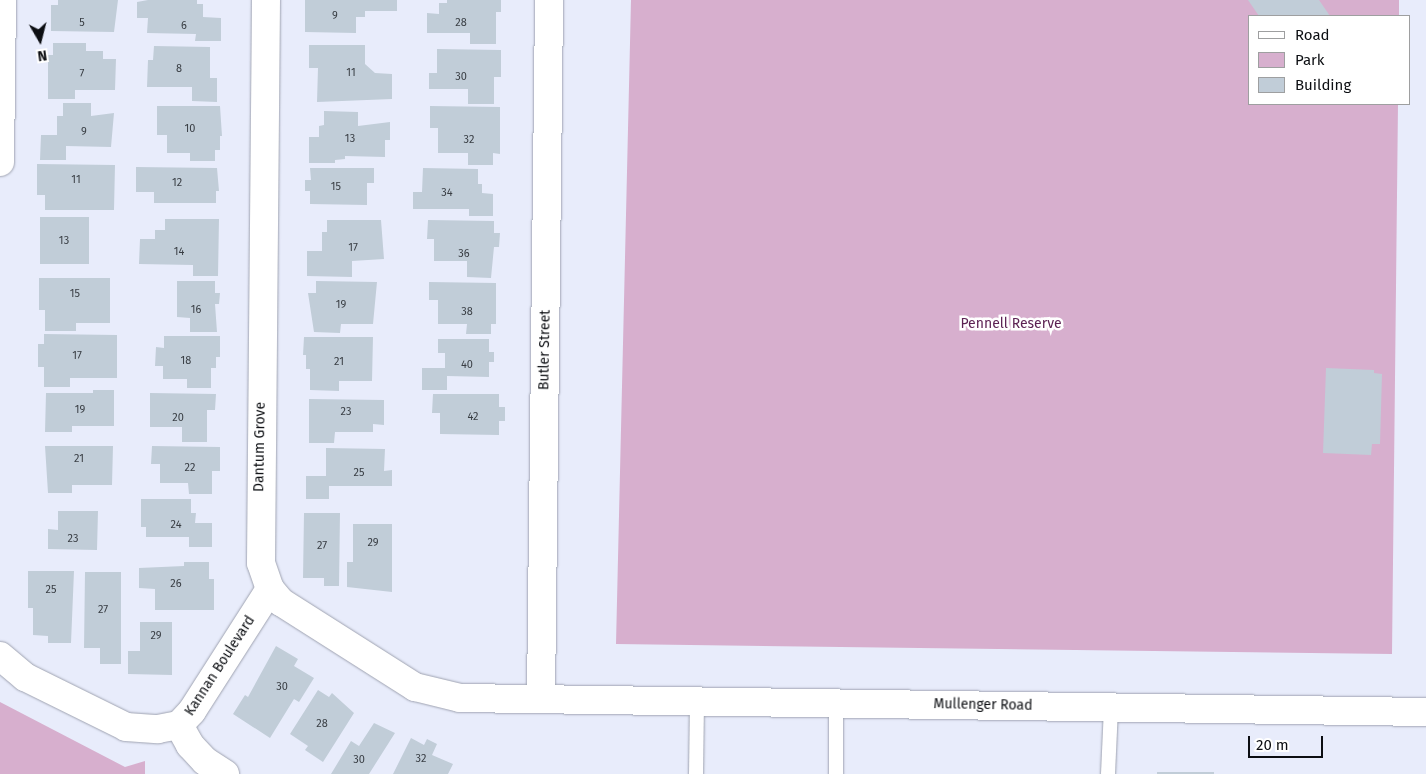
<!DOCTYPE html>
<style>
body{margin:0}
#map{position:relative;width:1426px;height:774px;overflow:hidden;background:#e8ecfb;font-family:"Fira Sans",sans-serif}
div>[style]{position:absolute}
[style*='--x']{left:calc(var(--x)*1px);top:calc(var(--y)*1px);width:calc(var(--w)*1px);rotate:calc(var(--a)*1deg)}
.green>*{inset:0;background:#d7afce}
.building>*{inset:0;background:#c1cdd8}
.roads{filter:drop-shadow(0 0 1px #9fa3b1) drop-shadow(0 0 1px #9fa3b1)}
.lane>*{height:14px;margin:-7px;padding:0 7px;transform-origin:7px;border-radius:7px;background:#fff}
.street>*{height:28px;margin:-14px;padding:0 14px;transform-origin:14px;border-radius:14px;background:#fff}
span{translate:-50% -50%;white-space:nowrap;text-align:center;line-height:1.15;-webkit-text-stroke:5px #fff;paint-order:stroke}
.number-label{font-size:11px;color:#393e44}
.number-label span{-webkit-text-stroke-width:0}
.park-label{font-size:14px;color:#5c2253}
.street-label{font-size:14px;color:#0c0e12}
.legend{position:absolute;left:1248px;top:15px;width:162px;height:90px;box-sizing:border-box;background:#fff;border:1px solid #9e9fa0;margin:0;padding:6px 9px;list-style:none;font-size:15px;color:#0c0e12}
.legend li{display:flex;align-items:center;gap:10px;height:25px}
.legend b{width:25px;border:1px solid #9e9fa0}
.north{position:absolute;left:15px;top:15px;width:50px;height:50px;-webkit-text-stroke:4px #fff;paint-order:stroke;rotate:172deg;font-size:14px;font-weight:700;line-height:20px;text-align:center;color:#0c0e12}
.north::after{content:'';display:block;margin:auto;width:18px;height:22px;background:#0c0e12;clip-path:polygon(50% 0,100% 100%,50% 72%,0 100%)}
.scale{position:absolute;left:1248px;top:736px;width:75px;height:22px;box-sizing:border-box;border:2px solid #0c0e12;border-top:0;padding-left:6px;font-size:15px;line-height:18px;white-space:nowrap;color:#0c0e12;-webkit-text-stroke:4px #fff;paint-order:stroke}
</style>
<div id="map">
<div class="green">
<i style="clip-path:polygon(631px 0,1399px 0,1399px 16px,1250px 16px,1250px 104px,1398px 104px,1392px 654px,616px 644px)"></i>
<i style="clip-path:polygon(0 702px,125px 767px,145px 761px,145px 774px,0 774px)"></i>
</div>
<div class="building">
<i style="clip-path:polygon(58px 0,118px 0,114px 32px,51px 31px,51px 5px,58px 5px)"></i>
<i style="clip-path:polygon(148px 0,197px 0,197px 4px,203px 4px,203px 17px,221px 18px,221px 41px,195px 41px,196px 34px,147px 33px,148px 18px,137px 18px,137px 2px)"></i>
<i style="clip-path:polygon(305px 0,397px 0,397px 11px,365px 11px,365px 17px,356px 17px,356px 33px,305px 32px)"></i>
<i style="clip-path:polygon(447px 0,501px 0,501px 12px,496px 12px,496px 44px,470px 44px,470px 33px,427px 33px,427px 13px,439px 14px,439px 3px,447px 3px)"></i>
<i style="clip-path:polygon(1248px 0,1319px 0,1330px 16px,1259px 16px)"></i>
<i style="clip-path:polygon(53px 43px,86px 43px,86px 51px,103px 51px,103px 59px,116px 59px,115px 90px,75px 90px,75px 99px,48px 99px,48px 55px,53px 55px)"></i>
<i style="clip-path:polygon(309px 45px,365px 45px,365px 64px,375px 73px,392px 74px,392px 99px,317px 102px,318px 68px,309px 68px)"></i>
<i style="clip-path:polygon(154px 46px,210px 47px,210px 78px,217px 78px,217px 102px,192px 101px,192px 87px,147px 87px,148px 60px,153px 60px)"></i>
<i style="clip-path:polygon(437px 49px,501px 50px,501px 77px,494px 77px,494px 104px,468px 104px,468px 89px,429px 89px,429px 73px,437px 73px)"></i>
<i style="clip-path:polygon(63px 103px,91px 103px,91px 116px,114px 113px,111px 147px,66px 146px,66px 160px,40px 160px,41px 135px,57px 135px,57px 116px,63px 116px)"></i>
<i style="clip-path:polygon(157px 106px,220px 106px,222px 136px,220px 136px,220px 150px,215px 150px,215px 161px,190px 161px,190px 153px,167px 153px,167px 135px,157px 135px)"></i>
<i style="clip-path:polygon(430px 106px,500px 107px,500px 154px,493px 153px,493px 165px,468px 165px,468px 153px,438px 153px,438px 128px,430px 128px)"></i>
<i style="clip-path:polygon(324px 111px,358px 112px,358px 126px,390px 122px,390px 140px,385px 140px,385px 157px,345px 156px,345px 159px,335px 160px,335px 163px,309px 163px,309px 137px,319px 137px,319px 126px,324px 125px)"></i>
<i style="clip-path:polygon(37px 164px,115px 165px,114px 210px,45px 210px,45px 195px,37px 195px)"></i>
<i style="clip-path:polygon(136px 167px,217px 168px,219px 191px,216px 191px,216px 203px,154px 203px,154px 192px,136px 192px)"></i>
<i style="clip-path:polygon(310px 168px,374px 168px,374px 183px,367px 183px,367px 205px,310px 204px,310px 191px,305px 191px,305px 180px,311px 180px)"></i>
<i style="clip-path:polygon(423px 168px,478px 169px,478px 184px,482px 184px,482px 193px,493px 194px,493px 216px,469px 216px,469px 209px,413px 209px,413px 192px,422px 192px)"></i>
<i style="clip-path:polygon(40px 217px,89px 217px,89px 264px,40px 264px)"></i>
<i style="clip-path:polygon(165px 219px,219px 219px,218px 276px,193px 276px,193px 265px,139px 264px,140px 239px,155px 239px,155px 230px,165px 230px)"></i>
<i style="clip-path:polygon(327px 220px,381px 220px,384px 259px,352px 261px,352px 277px,307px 276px,307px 251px,322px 251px,322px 232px,327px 232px)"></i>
<i style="clip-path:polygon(428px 220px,494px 221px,494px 233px,500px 233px,499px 247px,494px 247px,491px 278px,467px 277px,467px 261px,434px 261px,434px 239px,427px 239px)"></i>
<i style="clip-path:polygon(39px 278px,110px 278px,110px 323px,76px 323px,76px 331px,45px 331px,45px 310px,39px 310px)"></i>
<i style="clip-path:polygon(177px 281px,215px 281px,215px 293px,220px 293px,219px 304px,215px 304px,217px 332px,190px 332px,190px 318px,177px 317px)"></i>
<i style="clip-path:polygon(316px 281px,377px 282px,373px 324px,341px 324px,340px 333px,314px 332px,308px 293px,316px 293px)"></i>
<i style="clip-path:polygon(429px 282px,496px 283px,496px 324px,491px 324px,491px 334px,466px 334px,467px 324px,438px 324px,438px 300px,429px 300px)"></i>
<i style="clip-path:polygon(44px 334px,117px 335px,117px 378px,70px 378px,70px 387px,44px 387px,44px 367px,38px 367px,38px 344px,44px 344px)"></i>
<i style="clip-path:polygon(164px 336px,220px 336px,220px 357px,216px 357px,216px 368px,211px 368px,211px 388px,187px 388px,187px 379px,163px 379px,163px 366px,155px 366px,156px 347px,164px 348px)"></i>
<i style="clip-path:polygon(304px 337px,373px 337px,372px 381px,339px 381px,339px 391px,310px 390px,310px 369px,306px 369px,306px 355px,303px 355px)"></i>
<i style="clip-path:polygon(438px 339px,489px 339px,489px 352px,494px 352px,494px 362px,489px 362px,489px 377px,447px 376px,447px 390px,422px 390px,422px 368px,445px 368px,445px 353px,438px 353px)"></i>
<i style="clip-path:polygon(1326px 368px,1374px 370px,1374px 373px,1382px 374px,1380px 444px,1372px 444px,1371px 455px,1323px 453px)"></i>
<i style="clip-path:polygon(93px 390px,114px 390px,114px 426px,72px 426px,72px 432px,45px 432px,46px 393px,93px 393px)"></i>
<i style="clip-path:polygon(150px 393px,216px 394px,215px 410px,207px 410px,207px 442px,182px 442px,182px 427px,150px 427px)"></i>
<i style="clip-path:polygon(433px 394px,499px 394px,499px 407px,505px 407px,505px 421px,499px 421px,499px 435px,440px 434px,440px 413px,432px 413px)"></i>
<i style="clip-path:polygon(309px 399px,384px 400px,384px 425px,373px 424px,373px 432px,335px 432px,334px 443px,309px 443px)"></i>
<i style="clip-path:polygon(45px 446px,113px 446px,112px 485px,72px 485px,72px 493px,48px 493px)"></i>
<i style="clip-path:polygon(152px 446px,220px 447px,220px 471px,212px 471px,212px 494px,189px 494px,188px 483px,160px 483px,160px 464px,151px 464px)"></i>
<i style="clip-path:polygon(326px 448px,385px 449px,384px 471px,392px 470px,392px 486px,329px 486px,329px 499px,306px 499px,306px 476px,326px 476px)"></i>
<i style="clip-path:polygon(141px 499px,191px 499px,191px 513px,196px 513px,195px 523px,212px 523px,212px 547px,189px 547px,189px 537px,146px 537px,146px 527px,141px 527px)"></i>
<i style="clip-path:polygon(58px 511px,98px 511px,97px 550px,48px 549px,48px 529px,58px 530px)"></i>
<i style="clip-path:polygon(304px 513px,340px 513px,339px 586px,324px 586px,324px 578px,303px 578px)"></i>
<i style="clip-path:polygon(353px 524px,392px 524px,392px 592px,347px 587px,347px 562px,353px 562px)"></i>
<i style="clip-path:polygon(184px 562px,209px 562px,209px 579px,214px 579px,214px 610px,155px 610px,155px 589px,139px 588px,139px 568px,184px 566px)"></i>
<i style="clip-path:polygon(28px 571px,74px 571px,71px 643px,48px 643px,48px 636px,33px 635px,33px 608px,28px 608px)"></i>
<i style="clip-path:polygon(85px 572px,121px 572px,121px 664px,100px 664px,100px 648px,84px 648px)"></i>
<i style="clip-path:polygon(140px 622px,172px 622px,172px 675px,128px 674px,128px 651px,140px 651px)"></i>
<i style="clip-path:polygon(276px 646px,298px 659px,294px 666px,314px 678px,299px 702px,294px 699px,270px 738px,233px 714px,245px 695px,248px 697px)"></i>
<i style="clip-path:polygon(318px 690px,329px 697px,332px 693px,354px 713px,323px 762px,305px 750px,308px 746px,290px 734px)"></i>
<i style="clip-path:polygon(374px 723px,395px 733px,369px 774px,331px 774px,351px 741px,359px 746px)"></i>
<i style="clip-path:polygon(411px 738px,424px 745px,427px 739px,437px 744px,432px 755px,453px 764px,448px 774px,393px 774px)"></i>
<i style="clip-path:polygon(1157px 772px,1214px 772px,1214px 774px,1157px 774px)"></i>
</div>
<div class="roads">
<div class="lane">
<i style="--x:696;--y:774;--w:73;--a:-89.2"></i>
<i style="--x:836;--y:774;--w:71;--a:-90"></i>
<i style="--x:1108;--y:774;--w:67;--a:-87.4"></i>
</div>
<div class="street">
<i style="--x:266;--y:0;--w:563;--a:90.51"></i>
<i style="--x:261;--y:563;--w:28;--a:71"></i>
<i style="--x:270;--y:589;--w:17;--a:50"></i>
<i style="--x:281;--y:602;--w:159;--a:32.4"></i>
<i style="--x:415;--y:687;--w:46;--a:13.7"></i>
<i style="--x:460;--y:698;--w:966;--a:0.83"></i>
<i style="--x:0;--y:162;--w:162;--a:-89.3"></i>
<i style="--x:0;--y:656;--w:33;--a:40"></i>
<i style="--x:25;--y:677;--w:113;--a:26.3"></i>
<i style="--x:126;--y:727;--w:32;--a:4"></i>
<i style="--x:158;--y:729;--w:21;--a:-11"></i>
<i style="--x:179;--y:725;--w:19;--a:-47"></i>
<i style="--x:192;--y:711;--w:145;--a:-57.4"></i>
<i style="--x:541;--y:699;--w:699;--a:-89.34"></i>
<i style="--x:179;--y:725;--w:23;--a:61"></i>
<i style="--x:190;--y:745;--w:22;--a:47"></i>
<i style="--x:205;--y:761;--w:24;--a:33"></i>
</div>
</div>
<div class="number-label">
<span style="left:335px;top:16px">9</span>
<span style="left:82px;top:23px">5</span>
<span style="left:461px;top:23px">28</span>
<span style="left:184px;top:26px">6</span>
<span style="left:179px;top:69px">8</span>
<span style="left:351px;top:73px">11</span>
<span style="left:82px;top:74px">7</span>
<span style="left:461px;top:77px">30</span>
<span style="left:190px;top:129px">10</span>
<span style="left:84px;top:132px">9</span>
<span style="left:350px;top:139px">13</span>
<span style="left:469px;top:140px">32</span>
<span style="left:76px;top:180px">11</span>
<span style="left:177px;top:183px">12</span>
<span style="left:336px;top:187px">15</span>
<span style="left:447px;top:193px">34</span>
<span style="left:64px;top:241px">13</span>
<span style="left:353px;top:248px">17</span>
<span style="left:179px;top:252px">14</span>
<span style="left:464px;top:254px">36</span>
<span style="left:75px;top:294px">15</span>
<span style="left:341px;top:305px">19</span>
<span style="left:196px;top:310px">16</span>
<span style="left:467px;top:312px">38</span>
<span style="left:77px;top:356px">17</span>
<span style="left:186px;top:361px">18</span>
<span style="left:339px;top:362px">21</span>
<span style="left:467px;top:365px">40</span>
<span style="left:80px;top:410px">19</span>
<span style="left:346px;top:412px">23</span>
<span style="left:473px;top:417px">42</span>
<span style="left:178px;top:418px">20</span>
<span style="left:79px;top:459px">21</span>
<span style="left:190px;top:468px">22</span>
<span style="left:359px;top:473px">25</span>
<span style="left:176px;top:525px">24</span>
<span style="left:73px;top:539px">23</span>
<span style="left:373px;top:543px">29</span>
<span style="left:322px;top:546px">27</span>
<span style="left:176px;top:584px">26</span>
<span style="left:51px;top:590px">25</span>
<span style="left:103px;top:610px">27</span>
<span style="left:156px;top:636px">29</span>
<span style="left:282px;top:687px">30</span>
<span style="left:322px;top:724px">28</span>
<span style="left:421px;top:759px">32</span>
<span style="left:359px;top:760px">30</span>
</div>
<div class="park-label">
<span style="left:1011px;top:324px">Pennell Reserve</span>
</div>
<div class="street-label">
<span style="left:545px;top:350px;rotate:-89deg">Butler Street</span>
<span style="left:260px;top:447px;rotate:-89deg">Dantum Grove</span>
<span style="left:220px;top:666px;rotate:-57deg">Kannan Boulevard</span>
<span style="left:983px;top:705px;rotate:1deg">Mullenger Road</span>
</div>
<ul class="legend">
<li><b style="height:6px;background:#fff"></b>Road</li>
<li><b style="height:14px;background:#d7afce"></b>Park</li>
<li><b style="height:14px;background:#c1cdd8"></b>Building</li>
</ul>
<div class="north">N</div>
<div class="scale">20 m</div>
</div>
